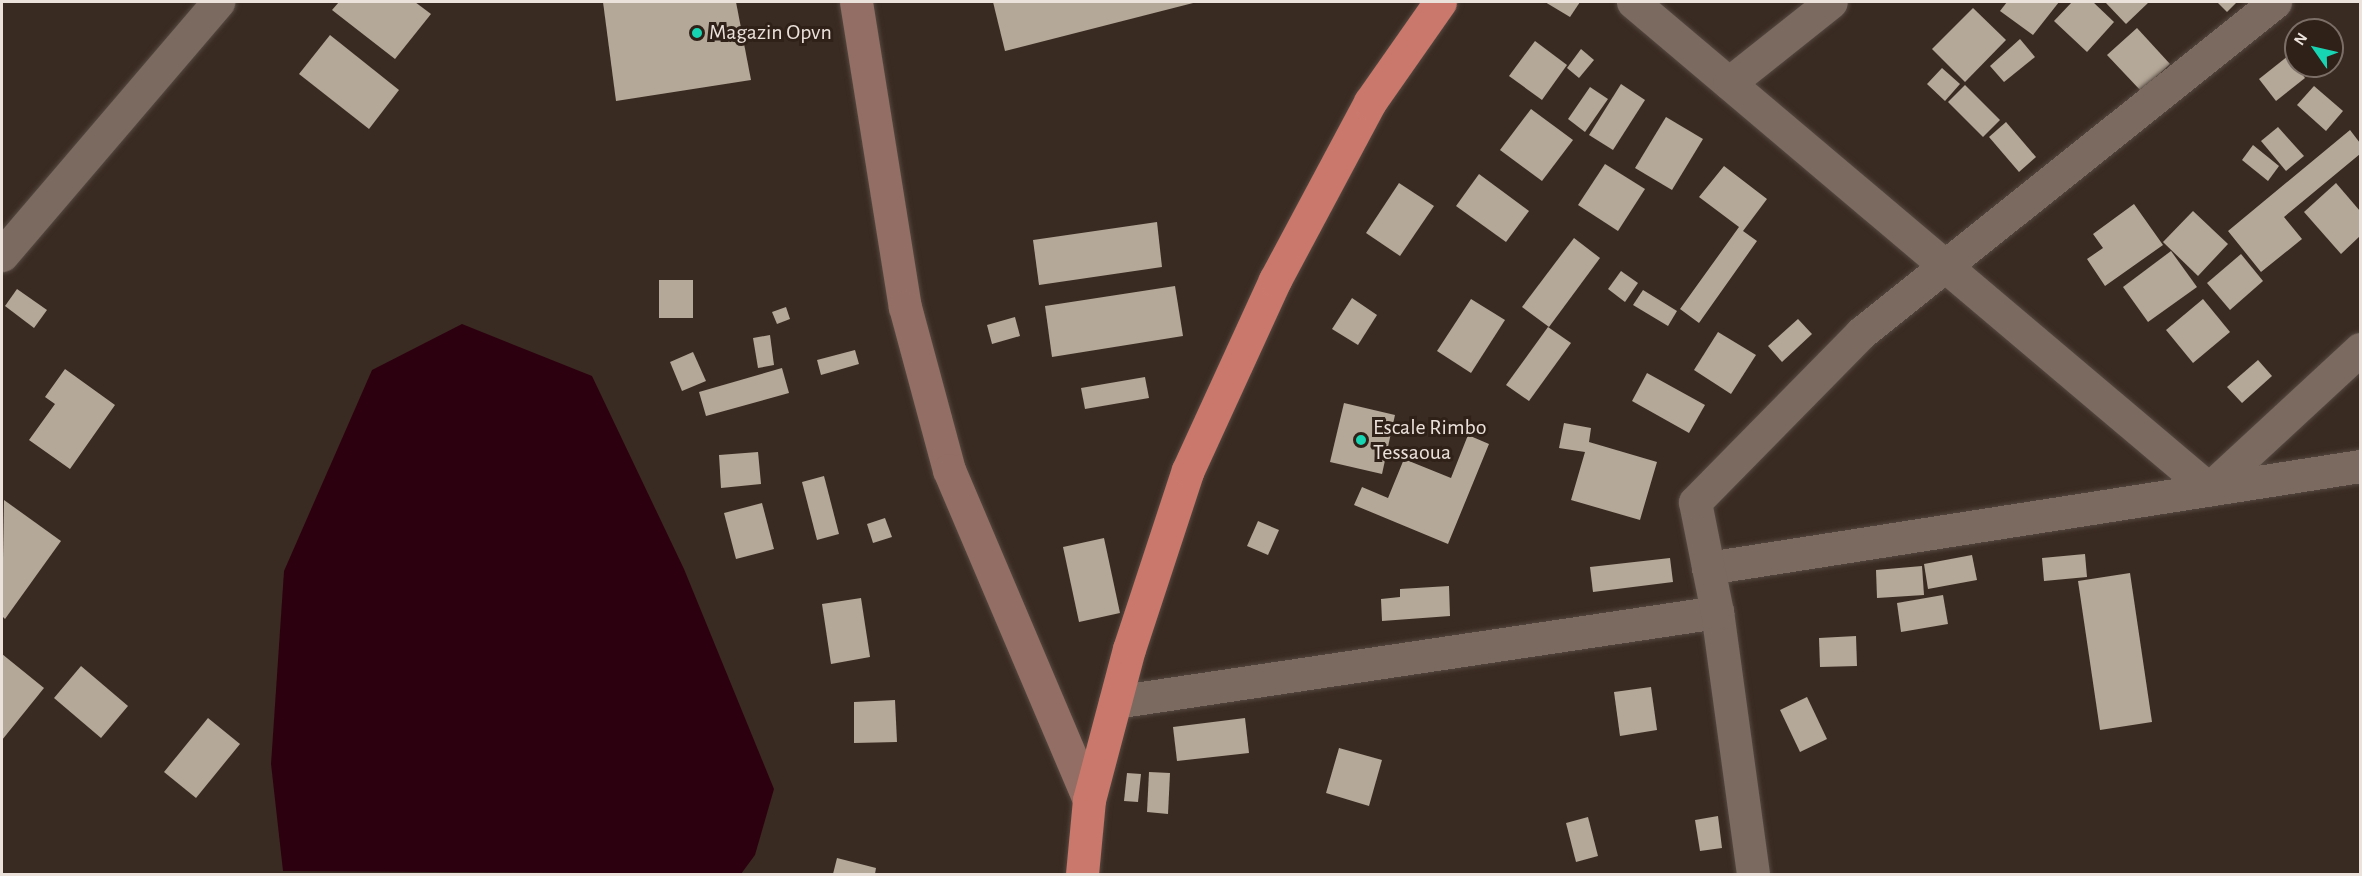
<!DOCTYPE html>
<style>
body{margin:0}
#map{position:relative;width:2362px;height:876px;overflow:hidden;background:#3a2b22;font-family:"Alegreya Sans",sans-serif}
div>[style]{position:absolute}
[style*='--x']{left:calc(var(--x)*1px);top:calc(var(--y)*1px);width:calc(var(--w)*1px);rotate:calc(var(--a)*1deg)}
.water>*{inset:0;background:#2d0010}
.building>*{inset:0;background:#b4a898}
.roads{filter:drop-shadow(0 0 2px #554941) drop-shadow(0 0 2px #554941)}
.street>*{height:33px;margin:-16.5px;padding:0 16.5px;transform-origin:16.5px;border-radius:16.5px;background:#7b6a60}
.secondary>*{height:33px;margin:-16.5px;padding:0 16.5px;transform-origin:16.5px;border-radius:16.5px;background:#936e64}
.highway>*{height:33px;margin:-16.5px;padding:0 16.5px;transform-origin:16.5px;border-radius:16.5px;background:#ca786c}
.dots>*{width:16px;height:16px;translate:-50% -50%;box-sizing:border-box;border:3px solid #2f2118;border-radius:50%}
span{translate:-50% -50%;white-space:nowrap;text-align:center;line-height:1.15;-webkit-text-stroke:6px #2f2118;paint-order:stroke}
.poi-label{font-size:22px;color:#ece2dc}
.left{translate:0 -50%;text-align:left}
.frame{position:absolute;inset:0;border:3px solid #ece2dc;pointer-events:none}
.north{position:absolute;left:2284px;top:18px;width:60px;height:60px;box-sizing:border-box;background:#2f2118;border:2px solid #7b6e66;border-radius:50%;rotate:304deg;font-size:16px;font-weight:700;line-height:24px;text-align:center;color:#ece2dc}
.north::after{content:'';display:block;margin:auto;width:21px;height:27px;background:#17d5b3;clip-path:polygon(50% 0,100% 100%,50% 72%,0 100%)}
</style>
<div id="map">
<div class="water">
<i style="clip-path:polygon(462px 324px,592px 376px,684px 569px,774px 789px,755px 855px,741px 874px,283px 871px,271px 764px,284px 571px,372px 370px)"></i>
</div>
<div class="building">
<i style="clip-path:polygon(339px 2px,415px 2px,431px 14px,395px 59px,332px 10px)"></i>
<i style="clip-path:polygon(603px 2px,736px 2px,751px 80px,616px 101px)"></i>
<i style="clip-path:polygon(993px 2px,1197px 2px,1005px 51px)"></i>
<i style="clip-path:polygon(1545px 2px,1580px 2px,1570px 17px)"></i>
<i style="clip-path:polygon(2007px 2px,2059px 2px,2033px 35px,2000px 11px)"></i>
<i style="clip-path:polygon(2072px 2px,2093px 2px,2114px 22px,2087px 52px,2054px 21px)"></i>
<i style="clip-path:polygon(2105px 2px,2149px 2px,2126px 24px)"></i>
<i style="clip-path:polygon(2217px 2px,2237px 2px,2227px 12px)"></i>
<i style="clip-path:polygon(1973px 8px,2006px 40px,1965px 82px,1932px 49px)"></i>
<i style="clip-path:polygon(2137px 28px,2170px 64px,2141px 91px,2107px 55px)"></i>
<i style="clip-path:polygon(330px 35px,399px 90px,369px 129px,299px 74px)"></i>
<i style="clip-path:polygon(2020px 39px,2035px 57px,2004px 82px,1990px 66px)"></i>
<i style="clip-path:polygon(1535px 41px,1567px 65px,1542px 100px,1509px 76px)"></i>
<i style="clip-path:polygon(1581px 49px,1594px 60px,1579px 78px,1567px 68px)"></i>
<i style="clip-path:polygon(2288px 56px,2305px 78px,2276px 101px,2259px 79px)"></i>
<i style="clip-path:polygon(1942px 68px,1960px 84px,1945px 101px,1927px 84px)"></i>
<i style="clip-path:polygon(1621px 84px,1645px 100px,1613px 150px,1589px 135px)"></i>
<i style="clip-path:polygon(1965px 85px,2000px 120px,1983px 137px,1948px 102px)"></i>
<i style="clip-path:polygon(2314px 86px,2343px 111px,2326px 131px,2297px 105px)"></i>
<i style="clip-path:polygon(1590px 87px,1608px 99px,1585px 132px,1568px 119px)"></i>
<i style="clip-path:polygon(1531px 109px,1573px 140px,1542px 181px,1500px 150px)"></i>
<i style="clip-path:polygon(1666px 117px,1703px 139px,1672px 190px,1635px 168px)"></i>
<i style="clip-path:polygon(2006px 122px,2036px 157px,2019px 172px,1989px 137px)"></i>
<i style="clip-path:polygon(2278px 127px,2304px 156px,2286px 171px,2261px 141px)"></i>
<i style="clip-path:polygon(2350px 130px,2360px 143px,2360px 154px,2284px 217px,2302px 239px,2261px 272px,2228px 231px)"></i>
<i style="clip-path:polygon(2253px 145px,2279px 166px,2268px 181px,2242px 160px)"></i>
<i style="clip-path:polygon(1605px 164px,1645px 189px,1618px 231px,1578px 205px)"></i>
<i style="clip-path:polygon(1724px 166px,1767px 199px,1743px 231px,1757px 241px,1699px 323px,1680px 309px,1739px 227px,1699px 197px)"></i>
<i style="clip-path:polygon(1479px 174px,1529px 211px,1506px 242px,1456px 206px)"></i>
<i style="clip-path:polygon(1399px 183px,1434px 206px,1400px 256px,1366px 233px)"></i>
<i style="clip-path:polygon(2336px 183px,2360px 211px,2360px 236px,2341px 254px,2304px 212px)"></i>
<i style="clip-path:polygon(2134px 204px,2163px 245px,2105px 286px,2087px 259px,2103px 248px,2093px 234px)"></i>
<i style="clip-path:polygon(2193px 211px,2228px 244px,2198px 276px,2163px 242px)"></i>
<i style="clip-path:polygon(1157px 222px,1162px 267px,1039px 285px,1033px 240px)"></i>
<i style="clip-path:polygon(1574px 238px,1600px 258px,1549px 327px,1522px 307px)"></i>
<i style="clip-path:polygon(2171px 251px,2197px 287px,2148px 322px,2123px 287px)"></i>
<i style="clip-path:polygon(2241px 254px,2263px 281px,2230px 310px,2207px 283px)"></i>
<i style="clip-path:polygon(1621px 271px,1638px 283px,1625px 302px,1608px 289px)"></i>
<i style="clip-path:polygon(659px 280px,693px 280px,693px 318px,659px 318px)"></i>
<i style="clip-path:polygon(1175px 286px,1183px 336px,1052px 357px,1045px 306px)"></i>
<i style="clip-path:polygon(17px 289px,47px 310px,34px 328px,5px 306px)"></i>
<i style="clip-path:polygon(1643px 290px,1677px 311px,1668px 326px,1633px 305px)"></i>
<i style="clip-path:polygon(1352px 298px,1377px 315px,1358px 345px,1332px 329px)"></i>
<i style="clip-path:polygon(1471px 299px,1505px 320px,1471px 373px,1437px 351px)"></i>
<i style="clip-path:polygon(2203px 299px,2230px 332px,2193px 363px,2166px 330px)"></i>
<i style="clip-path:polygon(786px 307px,790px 319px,777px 324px,772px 312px)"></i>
<i style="clip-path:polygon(1015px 317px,1020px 336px,992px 344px,987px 325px)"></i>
<i style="clip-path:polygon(1798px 319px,1812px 334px,1782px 362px,1768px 346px)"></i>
<i style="clip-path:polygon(1548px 327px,1571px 343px,1529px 401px,1506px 385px)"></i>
<i style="clip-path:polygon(1718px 332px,1756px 355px,1731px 394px,1694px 370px)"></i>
<i style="clip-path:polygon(770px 335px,774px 365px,758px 368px,753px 338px)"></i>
<i style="clip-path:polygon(855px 350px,859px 364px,821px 375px,817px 360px)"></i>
<i style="clip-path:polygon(693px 352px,706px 381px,682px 391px,670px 362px)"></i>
<i style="clip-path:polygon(2258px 360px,2272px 376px,2242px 403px,2227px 387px)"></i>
<i style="clip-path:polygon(782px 368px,789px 393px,706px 416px,699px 392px)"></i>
<i style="clip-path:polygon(65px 369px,115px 405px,70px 469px,29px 440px,55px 404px,45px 397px)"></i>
<i style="clip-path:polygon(1647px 373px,1705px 405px,1689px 433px,1632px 401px)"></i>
<i style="clip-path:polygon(1145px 377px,1149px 398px,1085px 409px,1081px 388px)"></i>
<i style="clip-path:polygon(1344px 403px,1395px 415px,1382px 474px,1330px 462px)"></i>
<i style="clip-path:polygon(1564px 423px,1591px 428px,1589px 442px,1657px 462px,1640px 520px,1571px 500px,1585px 452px,1559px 448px)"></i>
<i style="clip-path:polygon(1468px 435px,1489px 444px,1448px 544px,1354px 505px,1362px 487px,1388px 498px,1404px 459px,1451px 478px)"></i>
<i style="clip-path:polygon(758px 452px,761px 484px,721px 488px,719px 455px)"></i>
<i style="clip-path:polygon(824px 476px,839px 534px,817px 540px,802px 482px)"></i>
<i style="clip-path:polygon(4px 500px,61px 541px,5px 619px,2px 616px)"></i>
<i style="clip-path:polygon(762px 503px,774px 549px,736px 559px,724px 513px)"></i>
<i style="clip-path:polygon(885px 518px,892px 537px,873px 543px,867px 524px)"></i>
<i style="clip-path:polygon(1258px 521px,1279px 530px,1268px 555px,1247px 546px)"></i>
<i style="clip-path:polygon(1104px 538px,1120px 613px,1079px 622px,1063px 547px)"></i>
<i style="clip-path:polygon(2085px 554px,2087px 577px,2044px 581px,2042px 558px)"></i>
<i style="clip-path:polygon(1972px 555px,1977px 580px,1928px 589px,1924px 564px)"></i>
<i style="clip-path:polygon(1670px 558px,1673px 582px,1593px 592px,1590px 567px)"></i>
<i style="clip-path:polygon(1922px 566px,1924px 595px,1877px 598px,1876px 570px)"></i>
<i style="clip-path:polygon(2130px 573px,2152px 722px,2100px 730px,2078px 581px)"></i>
<i style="clip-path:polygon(1449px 586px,1450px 616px,1382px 621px,1381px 599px,1400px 597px,1400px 589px)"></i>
<i style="clip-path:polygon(1943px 595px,1948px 624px,1901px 632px,1897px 603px)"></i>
<i style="clip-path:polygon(861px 598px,870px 657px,831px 664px,822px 604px)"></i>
<i style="clip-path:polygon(1856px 636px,1857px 666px,1820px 667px,1819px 638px)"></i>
<i style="clip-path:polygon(2px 654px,44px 688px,2px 740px)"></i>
<i style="clip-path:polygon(81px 666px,128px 706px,101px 738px,54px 698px)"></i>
<i style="clip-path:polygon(1651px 687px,1657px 730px,1620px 736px,1614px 692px)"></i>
<i style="clip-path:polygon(1807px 697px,1827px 739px,1800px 752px,1780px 710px)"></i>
<i style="clip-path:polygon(895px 700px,897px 742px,854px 743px,854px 702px)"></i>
<i style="clip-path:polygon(208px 718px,240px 744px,196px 798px,164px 772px)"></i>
<i style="clip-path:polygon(1245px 718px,1249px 753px,1177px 761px,1173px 727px)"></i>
<i style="clip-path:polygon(1339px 748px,1382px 760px,1369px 806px,1326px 793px)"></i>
<i style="clip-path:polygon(1149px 772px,1170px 773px,1168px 814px,1147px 812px)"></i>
<i style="clip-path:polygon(1127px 773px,1141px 774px,1138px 802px,1124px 801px)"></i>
<i style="clip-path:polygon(1718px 816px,1722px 848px,1700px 851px,1695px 820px)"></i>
<i style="clip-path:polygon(1588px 817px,1598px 856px,1576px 862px,1566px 823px)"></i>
<i style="clip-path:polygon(837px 858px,876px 868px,875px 874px,833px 874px)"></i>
</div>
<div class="roads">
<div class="street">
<i style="--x:1633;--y:2;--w:754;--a:40.21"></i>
<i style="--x:1729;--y:83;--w:130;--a:-38.5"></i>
<i style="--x:2;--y:255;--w:333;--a:-49.5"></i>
<i style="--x:2209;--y:489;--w:206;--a:-42.8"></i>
<i style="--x:1708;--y:568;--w:660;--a:-8.89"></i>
<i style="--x:1115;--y:702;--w:609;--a:-8.5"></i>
<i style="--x:1753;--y:874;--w:264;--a:-97.8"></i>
<i style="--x:1717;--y:612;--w:112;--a:-101.3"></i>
<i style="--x:1695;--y:502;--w:237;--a:-45.5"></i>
<i style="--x:1861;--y:333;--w:530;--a:-38.64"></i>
</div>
<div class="secondary">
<i style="--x:856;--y:2;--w:309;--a:80.9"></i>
<i style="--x:905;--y:307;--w:169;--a:74.9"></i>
<i style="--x:949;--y:470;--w:358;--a:67"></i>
</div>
<div class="highway">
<i style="--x:1082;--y:874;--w:74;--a:-84.6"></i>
<i style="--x:1089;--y:800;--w:156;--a:-75.2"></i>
<i style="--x:1129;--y:649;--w:188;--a:-71.8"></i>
<i style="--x:1188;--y:470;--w:209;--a:-65.4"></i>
<i style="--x:1275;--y:280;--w:202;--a:-61.9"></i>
<i style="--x:1370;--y:102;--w:122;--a:-55"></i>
</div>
</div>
<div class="dots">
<i style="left:697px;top:33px;background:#17d5b3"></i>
<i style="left:1361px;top:440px;background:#17d5b3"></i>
</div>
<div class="poi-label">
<span class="left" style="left:709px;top:33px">Magazin Opvn</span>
<span class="left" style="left:1373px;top:440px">Escale Rimbo<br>Tessaoua</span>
</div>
<div class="frame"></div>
<div class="north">N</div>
</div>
